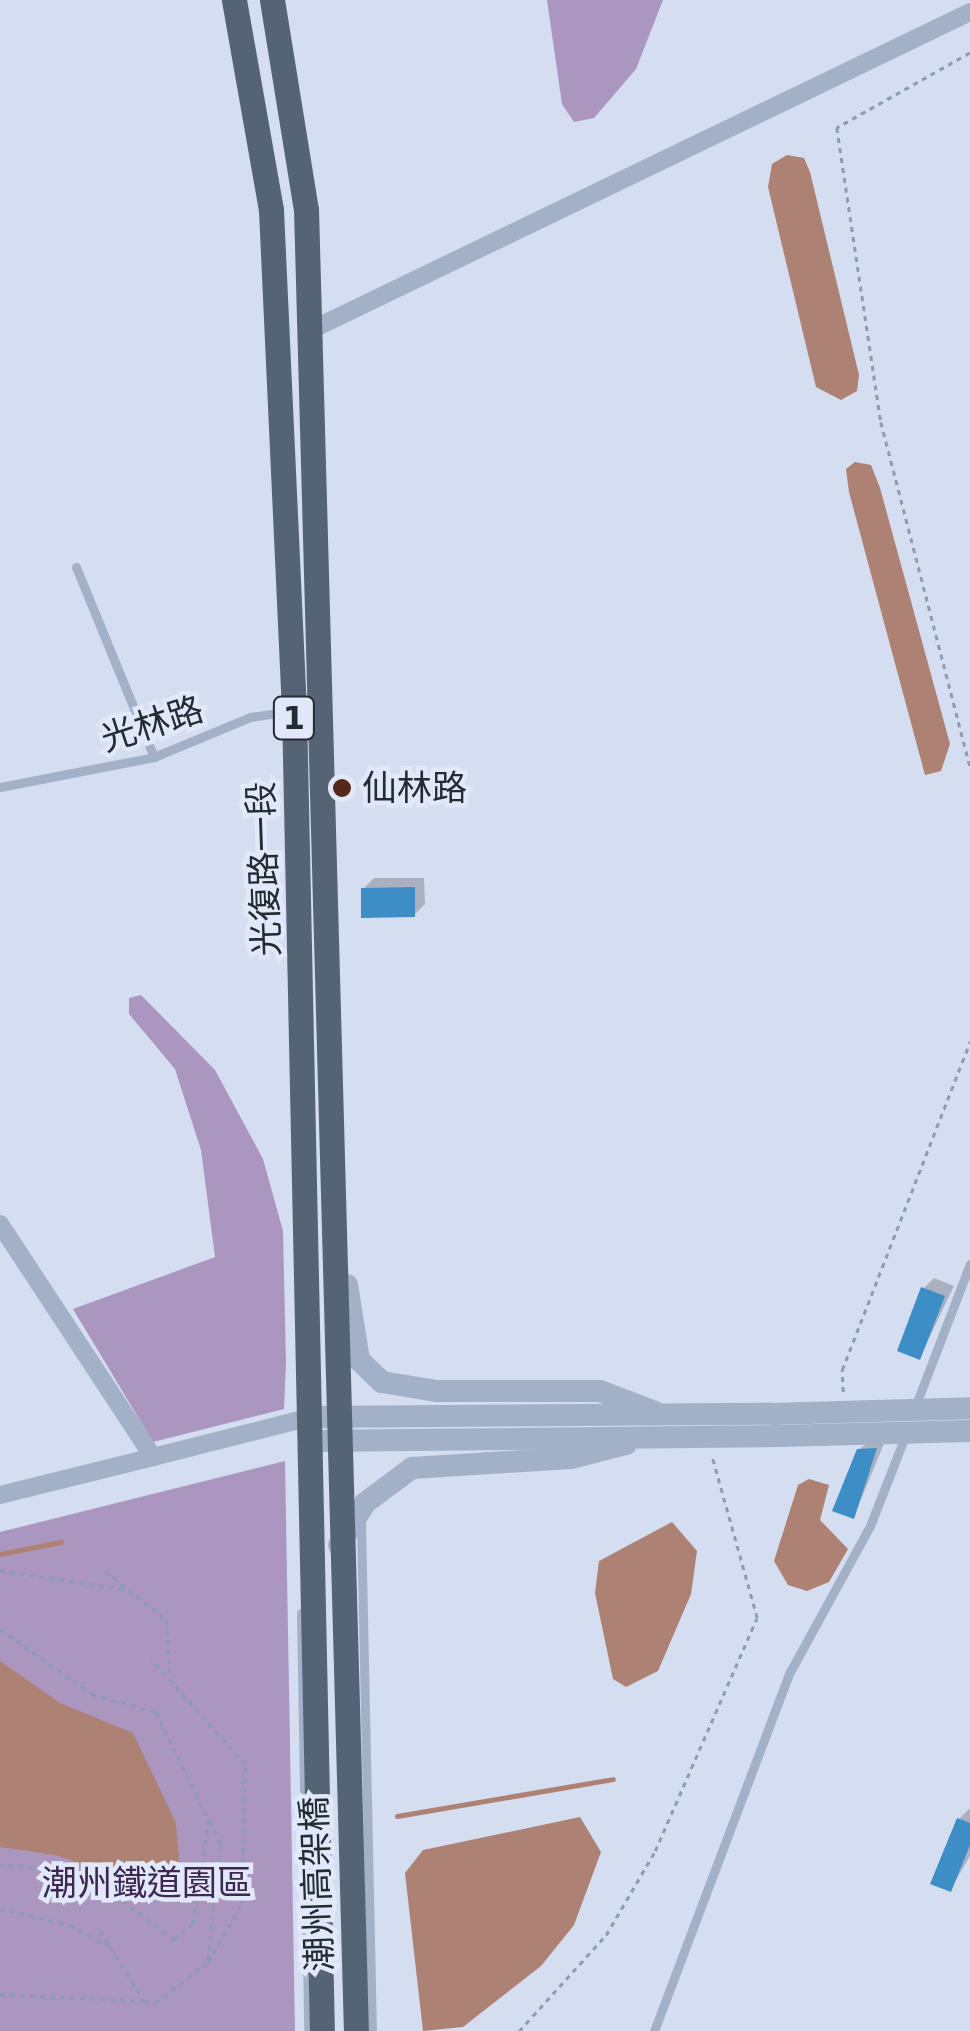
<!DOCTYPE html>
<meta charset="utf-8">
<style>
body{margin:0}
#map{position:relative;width:970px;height:2031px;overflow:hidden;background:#d5ddf0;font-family:"DejaVu Sans","Noto Sans TC",sans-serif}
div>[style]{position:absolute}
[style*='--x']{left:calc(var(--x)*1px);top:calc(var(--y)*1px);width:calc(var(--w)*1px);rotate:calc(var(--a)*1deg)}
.green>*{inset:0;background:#ab96bf}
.water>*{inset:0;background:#ad8174}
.shadow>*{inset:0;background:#0003}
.stream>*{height:5px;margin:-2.5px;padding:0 2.5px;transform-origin:2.5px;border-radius:2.5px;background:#ad8174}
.building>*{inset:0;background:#3d8dc7}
.path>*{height:2.5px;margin-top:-1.25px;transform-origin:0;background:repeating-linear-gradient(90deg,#8c9cb4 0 5px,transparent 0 10px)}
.service>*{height:9px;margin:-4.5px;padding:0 4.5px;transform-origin:4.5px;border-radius:4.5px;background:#a2b0c8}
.minor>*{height:18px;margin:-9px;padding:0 9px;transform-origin:9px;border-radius:9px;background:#a2b0c8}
.tertiary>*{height:22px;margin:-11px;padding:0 11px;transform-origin:11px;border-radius:11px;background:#a2b0c8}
.primary>*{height:25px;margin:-12.5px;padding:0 12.5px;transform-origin:12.5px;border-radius:12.5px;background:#556475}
.tertiary-bridge>*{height:22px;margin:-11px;padding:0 11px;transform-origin:11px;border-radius:11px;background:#a2b0c8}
.dots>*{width:28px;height:28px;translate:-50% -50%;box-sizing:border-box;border:5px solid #e1e8f9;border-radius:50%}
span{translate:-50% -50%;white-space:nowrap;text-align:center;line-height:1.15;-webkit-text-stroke:9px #e1e8f9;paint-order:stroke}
.shield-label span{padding:2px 8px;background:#e1e8f9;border:2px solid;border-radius:8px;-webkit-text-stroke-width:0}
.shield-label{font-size:32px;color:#242b32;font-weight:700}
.street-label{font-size:35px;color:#242b32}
.poi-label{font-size:35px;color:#242b32}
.left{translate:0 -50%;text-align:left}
.park-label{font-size:35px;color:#3e2851}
</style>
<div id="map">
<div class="green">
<i style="clip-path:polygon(547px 0,663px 0,636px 69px,594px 118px,574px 122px,562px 104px)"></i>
<i style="clip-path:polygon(141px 995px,215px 1070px,263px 1159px,283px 1231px,286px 1363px,284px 1409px,153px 1442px,73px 1309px,215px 1257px,201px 1150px,175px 1069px,129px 1014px,129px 998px)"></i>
<i style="clip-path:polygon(285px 1461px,295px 2031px,0 2031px,0 1532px)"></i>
</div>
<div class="water">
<i style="clip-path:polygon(787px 155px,804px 158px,810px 172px,859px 375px,857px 391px,841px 400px,816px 387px,768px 187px,772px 164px)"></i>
<i style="clip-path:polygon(855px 462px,871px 465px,880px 488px,950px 744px,941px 771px,925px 775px,849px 492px,846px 469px)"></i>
<i style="clip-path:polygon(809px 1479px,829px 1485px,820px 1520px,848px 1549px,829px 1582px,807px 1591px,788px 1585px,774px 1561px,798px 1485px)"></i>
<i style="clip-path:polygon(672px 1522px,697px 1551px,691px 1594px,658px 1671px,626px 1687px,613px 1679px,595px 1593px,599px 1561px)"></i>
<i style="clip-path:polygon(0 1661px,60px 1703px,133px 1733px,176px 1823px,179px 1859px,163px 1891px,55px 1855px,0 1847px)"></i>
<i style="clip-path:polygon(580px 1817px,601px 1852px,574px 1925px,541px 1966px,463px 2027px,423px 2031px,405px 1873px,423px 1850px)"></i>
</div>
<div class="shadow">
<i style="clip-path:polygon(374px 878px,424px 878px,425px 904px,414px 915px,363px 889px)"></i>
<i style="clip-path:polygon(934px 1278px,954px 1286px,920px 1357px,923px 1289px)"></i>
<i style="clip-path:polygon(871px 1439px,886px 1439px,854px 1516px,859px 1450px)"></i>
<i style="clip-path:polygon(970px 1808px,970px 1856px,950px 1890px,959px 1819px)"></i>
</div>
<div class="stream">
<i style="--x:0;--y:1554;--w:62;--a:-11.1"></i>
<i style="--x:397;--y:1816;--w:219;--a:-9.7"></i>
</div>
<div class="building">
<i style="clip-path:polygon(415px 887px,415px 917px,361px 918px,361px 888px)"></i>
<i style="clip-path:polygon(921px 1287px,945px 1296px,920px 1360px,897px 1351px)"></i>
<i style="clip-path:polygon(877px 1448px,854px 1519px,832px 1511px,857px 1449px)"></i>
<i style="clip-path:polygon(957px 1818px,970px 1823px,970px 1845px,951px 1892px,930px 1884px)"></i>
</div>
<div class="path">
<i style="--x:970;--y:53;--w:153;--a:150.6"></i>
<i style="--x:837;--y:128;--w:297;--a:81.5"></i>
<i style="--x:881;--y:422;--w:355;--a:75.5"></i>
<i style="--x:843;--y:1392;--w:22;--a:-93"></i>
<i style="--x:842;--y:1370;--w:353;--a:-68.7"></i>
<i style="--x:0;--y:1570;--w:129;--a:8.9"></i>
<i style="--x:105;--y:1571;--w:79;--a:38.3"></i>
<i style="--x:167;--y:1620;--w:53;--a:86.8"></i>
<i style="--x:0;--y:1629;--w:113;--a:35.2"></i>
<i style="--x:92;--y:1694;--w:66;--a:15.7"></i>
<i style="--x:156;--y:1712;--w:120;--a:63.9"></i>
<i style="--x:209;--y:1820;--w:105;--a:98.7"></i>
<i style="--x:193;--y:1924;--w:25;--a:140"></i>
<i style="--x:174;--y:1940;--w:114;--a:-143.2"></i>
<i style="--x:83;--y:1872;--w:83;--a:-175.2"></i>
<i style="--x:0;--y:1908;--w:72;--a:13.7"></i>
<i style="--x:70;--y:1925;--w:44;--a:28.3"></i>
<i style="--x:100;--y:1930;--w:84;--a:58.2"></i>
<i style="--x:144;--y:2001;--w:12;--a:9"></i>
<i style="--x:156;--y:2003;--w:66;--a:-38.3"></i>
<i style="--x:208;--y:1962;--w:68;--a:-60"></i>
<i style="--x:242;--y:1903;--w:138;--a:-88.8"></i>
<i style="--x:245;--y:1765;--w:142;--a:-131.6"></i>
<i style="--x:208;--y:1960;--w:117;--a:-84.1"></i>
<i style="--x:220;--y:1844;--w:25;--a:-113"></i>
<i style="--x:0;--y:1994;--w:143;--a:2.8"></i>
<i style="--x:519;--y:2031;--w:130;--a:-47.8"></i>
<i style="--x:606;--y:1935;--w:97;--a:-59.7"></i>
<i style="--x:655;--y:1851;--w:254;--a:-66.4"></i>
<i style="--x:757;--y:1618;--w:167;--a:-105.6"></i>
</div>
<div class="service">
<i style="--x:76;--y:567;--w:205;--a:67.7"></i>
<i style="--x:0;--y:787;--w:157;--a:-11"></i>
<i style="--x:154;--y:757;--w:104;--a:-22.6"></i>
<i style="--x:250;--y:717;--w:41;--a:-8.3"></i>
<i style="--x:915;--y:1407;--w:153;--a:-69"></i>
<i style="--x:361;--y:1524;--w:507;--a:88.76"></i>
<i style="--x:301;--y:1613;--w:418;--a:89"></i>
<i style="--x:654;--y:2031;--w:384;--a:-69.3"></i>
<i style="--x:790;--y:1672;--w:166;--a:-61.3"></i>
<i style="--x:870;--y:1526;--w:97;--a:-68.7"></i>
</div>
<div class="minor">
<i style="--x:309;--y:331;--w:734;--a:-25.76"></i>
<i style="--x:0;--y:1224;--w:279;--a:56.7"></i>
<i style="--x:153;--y:1457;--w:163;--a:-14.2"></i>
<i style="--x:0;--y:1495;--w:158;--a:-13.9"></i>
</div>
<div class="tertiary">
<i style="--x:347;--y:1285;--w:76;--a:80.9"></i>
<i style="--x:359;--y:1360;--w:32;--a:44"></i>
<i style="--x:382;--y:1382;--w:56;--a:9.3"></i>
<i style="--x:437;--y:1391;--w:163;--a:0"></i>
<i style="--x:600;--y:1391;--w:59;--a:20.9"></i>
<i style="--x:311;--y:1417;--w:461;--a:-0.4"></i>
<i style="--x:311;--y:1441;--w:468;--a:-0.6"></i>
<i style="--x:339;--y:1545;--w:49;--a:-58.2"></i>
<i style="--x:365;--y:1503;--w:59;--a:-36.7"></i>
<i style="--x:412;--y:1468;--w:159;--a:-3.6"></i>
<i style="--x:571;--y:1458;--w:57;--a:-14.3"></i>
</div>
<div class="primary">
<i style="--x:234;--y:0;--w:213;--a:80"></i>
<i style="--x:271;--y:210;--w:501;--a:87.37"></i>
<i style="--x:294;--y:710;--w:1321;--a:88.79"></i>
<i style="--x:272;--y:0;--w:212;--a:80.8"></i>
<i style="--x:306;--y:209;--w:1823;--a:88.43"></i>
</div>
<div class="tertiary-bridge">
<i style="--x:772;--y:1414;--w:198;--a:-1.7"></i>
<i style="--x:779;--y:1436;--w:191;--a:-1.5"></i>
</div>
<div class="dots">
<i style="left:342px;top:788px;background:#54281a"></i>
</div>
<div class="shield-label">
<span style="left:294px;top:718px">1</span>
</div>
<div class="street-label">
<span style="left:152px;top:724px;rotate:-18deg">光林路</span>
<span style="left:264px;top:869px;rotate:-92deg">光復路一段</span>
<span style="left:317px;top:1884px;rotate:-92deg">潮州高架橋</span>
</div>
<div class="poi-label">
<span class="left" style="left:362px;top:788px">仙林路</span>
</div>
<div class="park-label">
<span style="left:147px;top:1883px">潮州鐵道園區</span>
</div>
</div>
